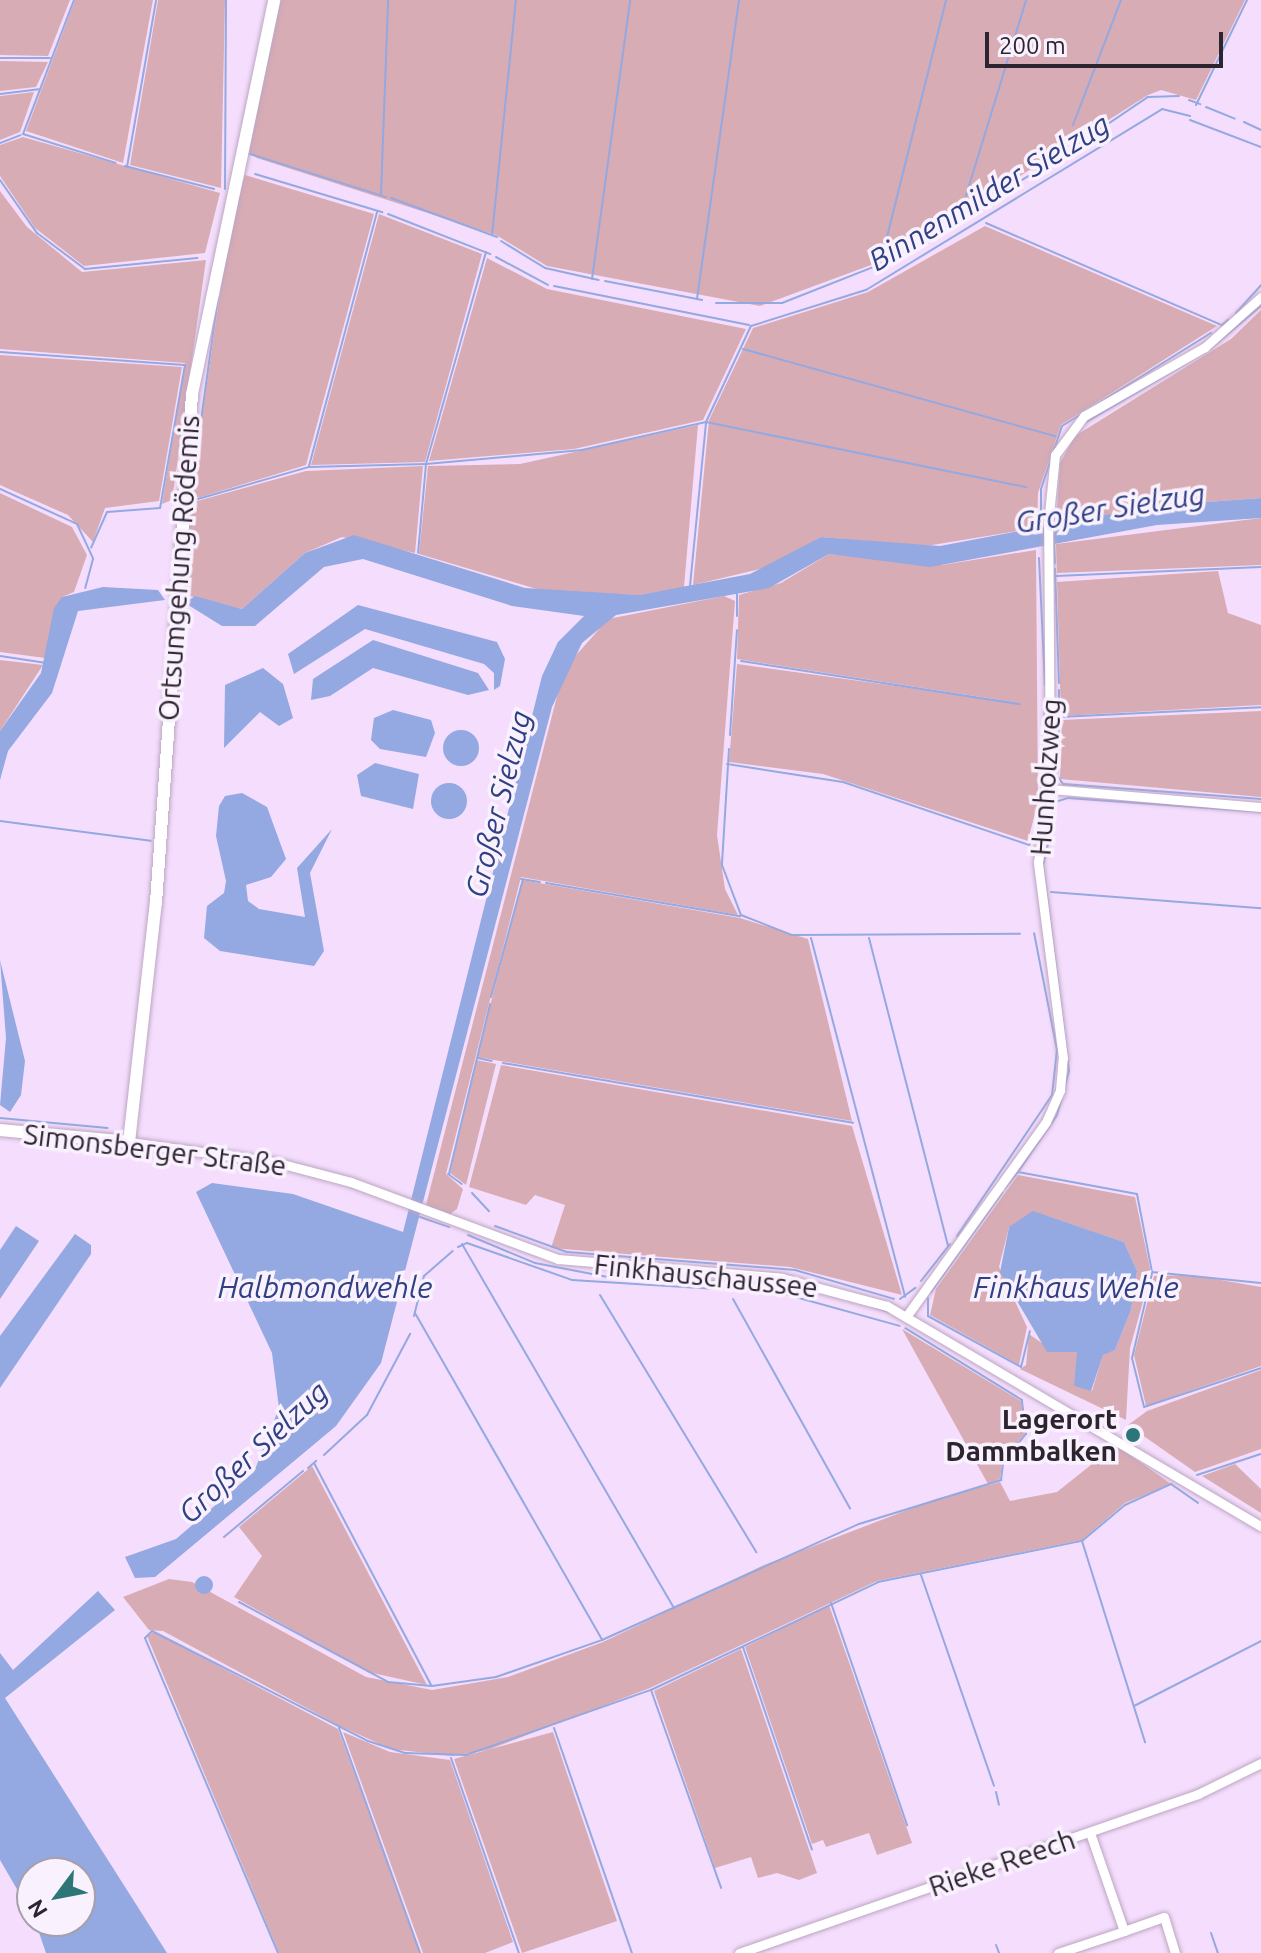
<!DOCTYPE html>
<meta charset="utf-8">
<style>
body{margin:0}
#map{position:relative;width:1261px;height:1953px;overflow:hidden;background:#f5defd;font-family:Ubuntu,sans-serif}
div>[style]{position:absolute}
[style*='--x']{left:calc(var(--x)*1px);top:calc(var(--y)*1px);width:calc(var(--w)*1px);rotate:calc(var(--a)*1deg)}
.green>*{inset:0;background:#d8acb4}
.water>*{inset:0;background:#94a8e1}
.round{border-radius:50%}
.stream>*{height:2px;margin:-1px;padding:0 1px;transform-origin:1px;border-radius:1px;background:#94a8e1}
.roads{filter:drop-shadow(0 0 2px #bca6c3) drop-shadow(0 0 2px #bca6c3)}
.minor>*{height:9px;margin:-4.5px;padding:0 4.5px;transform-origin:4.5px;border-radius:4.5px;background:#fff}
.major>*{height:12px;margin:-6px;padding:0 6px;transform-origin:6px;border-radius:6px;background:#fff}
.dots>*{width:22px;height:22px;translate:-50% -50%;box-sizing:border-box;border:4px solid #faf1fe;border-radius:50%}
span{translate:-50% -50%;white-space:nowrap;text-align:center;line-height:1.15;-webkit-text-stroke:7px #faf1fe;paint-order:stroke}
.street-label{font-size:28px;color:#2c242f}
.poi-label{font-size:28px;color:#2c242f;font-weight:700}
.right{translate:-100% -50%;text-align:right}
.water-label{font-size:30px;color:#2f4084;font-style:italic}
.north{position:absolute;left:16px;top:1857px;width:80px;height:80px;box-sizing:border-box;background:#faf1fe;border:2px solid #a89fab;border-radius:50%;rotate:238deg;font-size:22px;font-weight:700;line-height:32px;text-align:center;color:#2c242f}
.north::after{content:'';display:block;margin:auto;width:28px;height:36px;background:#2c7678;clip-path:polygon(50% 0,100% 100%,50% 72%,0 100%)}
.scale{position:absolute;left:985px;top:32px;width:238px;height:36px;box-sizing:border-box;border:4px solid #2c242f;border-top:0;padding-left:10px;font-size:24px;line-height:28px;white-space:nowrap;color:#2c242f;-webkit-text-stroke:6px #faf1fe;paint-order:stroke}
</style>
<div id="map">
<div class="green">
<i style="clip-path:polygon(0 0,70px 0,48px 56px,0 55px)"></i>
<i style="clip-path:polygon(75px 0,153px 0,123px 163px,26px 131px)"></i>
<i style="clip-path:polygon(158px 0,225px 0,221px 188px,130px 165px)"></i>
<i style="clip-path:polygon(278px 0,1245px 0,1196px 100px,1161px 90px,1148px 95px,890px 258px,760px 306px,547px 266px,496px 235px,257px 158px,245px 149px)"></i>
<i style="clip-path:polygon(0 61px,48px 62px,36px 87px,0 91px)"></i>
<i style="clip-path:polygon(34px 92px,20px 132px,0 140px,0 96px)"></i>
<i style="clip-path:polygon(23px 137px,220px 193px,205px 253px,84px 266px,35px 228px,0 176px,0 145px)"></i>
<i style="clip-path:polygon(245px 175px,374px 214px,306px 465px,198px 498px,191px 492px,229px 233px)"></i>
<i style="clip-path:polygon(0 191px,27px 227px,82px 272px,206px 260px,172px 500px,162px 504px,185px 363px,0 349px)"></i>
<i style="clip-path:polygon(379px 214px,482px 254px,425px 462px,311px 465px)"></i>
<i style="clip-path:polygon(985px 226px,1217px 326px,1061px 425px,1038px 493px,1037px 528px,926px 546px,821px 537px,772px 566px,693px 585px,709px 420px,753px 328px,868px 292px)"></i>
<i style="clip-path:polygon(487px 258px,547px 289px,746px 329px,703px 420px,574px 449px,429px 461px)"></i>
<i style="clip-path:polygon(1261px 310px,1261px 498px,1153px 506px,1056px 525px,1060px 463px,1075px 436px,1231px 339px)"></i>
<i style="clip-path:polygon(0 355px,182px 367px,159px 501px,105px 508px,93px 542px,68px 515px,0 485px)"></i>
<i style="clip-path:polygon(698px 425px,684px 587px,639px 595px,547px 592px,419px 554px,428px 466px,520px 464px)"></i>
<i style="clip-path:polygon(423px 466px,415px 553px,342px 537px,305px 553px,242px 609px,178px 593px,183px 505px,306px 471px)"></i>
<i style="clip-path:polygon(0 493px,72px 527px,87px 555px,74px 592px,62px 597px,45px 658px,0 652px)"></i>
<i style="clip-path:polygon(1261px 518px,1261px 565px,1057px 573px,1056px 544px)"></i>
<i style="clip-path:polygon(1036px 550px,1038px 801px,1028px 841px,823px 774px,729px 762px,737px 664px,1020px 703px,737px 659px,739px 595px,781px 583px,829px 554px,942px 565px)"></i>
<i style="clip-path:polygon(1218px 571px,1228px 613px,1261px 625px,1261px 705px,1061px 716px,1057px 582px)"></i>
<i style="clip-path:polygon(724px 596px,735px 601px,717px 835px,725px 889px,738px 915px,521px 877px,446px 1174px,463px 1189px,457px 1209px,450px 1214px,426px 1205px,564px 669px,608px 619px)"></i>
<i style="clip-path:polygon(0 660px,43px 665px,0 731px)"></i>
<i style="clip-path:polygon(1261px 711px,1261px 797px,1060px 779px,1062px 720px)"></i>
<i style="clip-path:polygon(522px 880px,740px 918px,808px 939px,852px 1121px,477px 1057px)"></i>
<i style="clip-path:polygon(477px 1060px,496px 1064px,466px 1185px,450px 1173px)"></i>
<i style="clip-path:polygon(501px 1065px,852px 1126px,902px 1295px,790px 1267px,551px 1248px,565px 1205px,535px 1195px,526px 1205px,469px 1187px)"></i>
<i style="clip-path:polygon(1018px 1175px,1135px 1197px,1151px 1273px,1130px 1348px,1126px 1420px,1020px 1369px,1026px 1365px,1029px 1334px,1049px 1348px,1078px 1351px,1075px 1386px,1092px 1391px,1103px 1354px,1115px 1350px,1131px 1310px,1137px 1271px,1124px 1242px,1047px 1216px,1009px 1227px,999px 1267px,1027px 1327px,1019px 1365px,930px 1315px,936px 1289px)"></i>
<i style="clip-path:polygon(1192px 1275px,1261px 1287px,1261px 1366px,1146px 1406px,1134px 1355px,1154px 1276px)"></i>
<i style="clip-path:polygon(902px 1329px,1021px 1401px,1025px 1433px,1002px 1463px,1000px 1479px,988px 1484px)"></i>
<i style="clip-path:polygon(1261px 1370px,1261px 1449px,1195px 1472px,1128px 1425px,1147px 1411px)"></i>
<i style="clip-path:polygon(1116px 1445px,1171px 1484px,1125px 1503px,1082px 1540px,877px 1581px,650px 1688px,488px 1750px,452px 1756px,391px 1749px,340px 1726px,163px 1631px,149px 1630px,123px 1597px,169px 1579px,192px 1582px,366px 1677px,432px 1690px,508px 1677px,603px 1642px,764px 1565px,936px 1499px,1000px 1482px,1010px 1501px,1057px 1492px)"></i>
<i style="clip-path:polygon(1235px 1464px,1261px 1489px,1261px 1513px,1202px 1476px)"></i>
<i style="clip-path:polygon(312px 1466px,427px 1685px,368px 1672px,234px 1597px,262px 1556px,239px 1527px)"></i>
<i style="clip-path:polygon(829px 1605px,912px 1843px,877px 1855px,869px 1833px,826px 1847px,823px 1840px,812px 1844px,745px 1647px)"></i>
<i style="clip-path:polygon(154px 1632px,338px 1729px,421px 1953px,279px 1953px,147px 1636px)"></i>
<i style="clip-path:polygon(741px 1649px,817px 1873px,799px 1880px,777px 1873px,758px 1878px,751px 1857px,715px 1868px,654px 1691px)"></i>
<i style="clip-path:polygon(343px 1732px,390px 1752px,450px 1760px,513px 1942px,485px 1953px,423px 1953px)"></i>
<i style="clip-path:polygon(553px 1732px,617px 1921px,522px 1953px,454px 1759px)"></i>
</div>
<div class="water">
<i style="clip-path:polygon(1261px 498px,1261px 518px,1157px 525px,930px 567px,829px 554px,769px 588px,616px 615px,582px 643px,552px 707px,381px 1363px,336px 1426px,155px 1577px,135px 1578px,125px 1557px,176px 1539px,254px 1472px,279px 1408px,272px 1353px,196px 1192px,212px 1183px,293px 1194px,403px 1232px,542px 676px,558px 642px,584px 616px,512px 606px,363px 559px,324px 567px,255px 626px,222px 626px,185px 603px,195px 596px,242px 609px,305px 553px,354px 535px,525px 588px,639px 595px,750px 574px,821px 537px,940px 546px,1153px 506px)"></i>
<i style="clip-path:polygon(103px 587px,158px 590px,165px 600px,78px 611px,52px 693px,8px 751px,0 780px,0 731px,41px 673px,54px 608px,62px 597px)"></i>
<i style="clip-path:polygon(358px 605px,497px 642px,505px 659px,500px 686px,494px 690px,494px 673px,484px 664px,365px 629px,294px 674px,288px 654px)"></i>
<i style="clip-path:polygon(373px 640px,478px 673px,489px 690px,468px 695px,373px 668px,330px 696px,311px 700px,313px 679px)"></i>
<i style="clip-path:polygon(263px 668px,283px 684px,293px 718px,279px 726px,260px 712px,224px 748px,225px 685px)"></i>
<i style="clip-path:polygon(393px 710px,431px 720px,435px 733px,426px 757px,380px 749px,371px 740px,374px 718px)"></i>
<i class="round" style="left:443px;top:730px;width:36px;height:36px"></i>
<i style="clip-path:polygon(375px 763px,419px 774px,413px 809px,361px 796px,357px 775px)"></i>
<i class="round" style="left:431px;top:783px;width:36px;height:36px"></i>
<i style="clip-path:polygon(242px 793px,267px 807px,286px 859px,271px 877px,246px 885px,248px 901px,259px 909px,305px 917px,297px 868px,332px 829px,310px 873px,324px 951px,314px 966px,220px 951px,204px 938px,207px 906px,224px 893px,226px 881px,216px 836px,219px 806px,225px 796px)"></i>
<i style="clip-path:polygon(0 960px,25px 1061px,21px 1095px,10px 1112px,0 1105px,6px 1038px)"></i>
<i style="clip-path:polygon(1033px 1211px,1124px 1242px,1137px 1271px,1131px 1310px,1115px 1350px,1103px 1355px,1091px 1391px,1074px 1386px,1077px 1352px,1047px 1352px,1000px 1272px,1009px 1227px)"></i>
<i style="clip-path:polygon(16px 1226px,39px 1241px,0 1299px,0 1250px)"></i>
<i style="clip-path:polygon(75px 1234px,91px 1245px,91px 1254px,0 1388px,0 1336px)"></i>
<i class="round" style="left:195px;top:1576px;width:18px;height:18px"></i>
<i style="clip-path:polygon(98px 1591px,115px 1610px,5px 1698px,167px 1953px,46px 1953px,35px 1921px,80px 1921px,80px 1873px,32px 1873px,32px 1915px,0 1860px,0 1653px,13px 1670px)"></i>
</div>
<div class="stream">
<i style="--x:74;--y:0;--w:143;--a:110.8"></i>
<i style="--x:23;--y:134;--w:97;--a:17.3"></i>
<i style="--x:0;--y:58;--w:50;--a:0"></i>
<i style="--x:0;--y:94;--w:39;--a:-7"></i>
<i style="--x:1189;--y:100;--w:12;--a:20"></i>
<i style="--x:1196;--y:105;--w:117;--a:-64.1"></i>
<i style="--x:1206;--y:107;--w:31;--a:22"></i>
<i style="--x:1190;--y:120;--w:76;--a:20.8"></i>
<i style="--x:1244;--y:122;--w:19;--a:25"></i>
<i style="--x:1073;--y:125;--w:134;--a:-69"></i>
<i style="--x:0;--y:143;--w:22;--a:-21"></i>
<i style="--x:247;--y:153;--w:146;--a:17.6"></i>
<i style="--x:1056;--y:159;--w:111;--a:-34"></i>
<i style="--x:1148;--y:97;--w:31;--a:-2"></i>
<i style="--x:125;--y:166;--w:92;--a:14.5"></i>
<i style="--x:127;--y:167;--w:169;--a:-80.1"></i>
<i style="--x:255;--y:174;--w:133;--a:16.7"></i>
<i style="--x:0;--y:180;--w:65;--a:55.1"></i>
<i style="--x:37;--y:233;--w:60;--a:36.9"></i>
<i style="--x:85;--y:269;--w:113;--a:-5.6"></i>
<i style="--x:225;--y:189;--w:189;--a:-89.7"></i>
<i style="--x:381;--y:194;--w:194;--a:-87.9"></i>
<i style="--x:391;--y:198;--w:113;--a:20.2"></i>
<i style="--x:964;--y:202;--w:211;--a:-72.9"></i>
<i style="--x:388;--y:214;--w:110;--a:21.4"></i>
<i style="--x:986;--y:223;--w:257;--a:23.4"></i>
<i style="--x:1222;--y:325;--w:8;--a:-40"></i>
<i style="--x:492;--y:235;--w:236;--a:-84.2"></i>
<i style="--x:501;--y:241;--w:52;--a:31.5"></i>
<i style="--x:545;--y:268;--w:55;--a:12.5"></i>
<i style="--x:884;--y:249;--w:257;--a:-76"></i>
<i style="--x:486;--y:252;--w:220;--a:105.8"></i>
<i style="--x:426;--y:464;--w:157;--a:-5.1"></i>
<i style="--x:582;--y:450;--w:127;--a:-12.7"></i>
<i style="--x:706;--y:422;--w:327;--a:11.5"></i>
<i style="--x:899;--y:255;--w:175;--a:-31.4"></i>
<i style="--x:496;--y:257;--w:59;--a:28.3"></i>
<i style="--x:880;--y:264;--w:8;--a:-76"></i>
<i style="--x:592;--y:279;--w:282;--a:-82.2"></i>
<i style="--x:605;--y:281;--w:99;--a:11.1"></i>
<i style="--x:554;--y:286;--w:199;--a:11.3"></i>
<i style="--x:697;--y:299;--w:302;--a:-82"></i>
<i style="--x:716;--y:303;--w:66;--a:0"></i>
<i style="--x:782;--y:303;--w:117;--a:-21.5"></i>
<i style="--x:1236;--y:313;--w:38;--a:-48"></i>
<i style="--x:743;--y:349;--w:324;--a:15.6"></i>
<i style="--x:1210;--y:349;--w:67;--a:-40.1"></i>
<i style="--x:0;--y:352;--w:185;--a:4"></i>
<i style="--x:185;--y:365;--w:145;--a:99.9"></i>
<i style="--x:160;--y:508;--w:53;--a:175.7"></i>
<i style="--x:107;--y:512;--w:39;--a:114"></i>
<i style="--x:1083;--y:424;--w:142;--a:-30.5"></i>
<i style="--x:309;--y:466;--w:263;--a:-75"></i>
<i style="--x:192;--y:485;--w:189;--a:-82.1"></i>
<i style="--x:0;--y:489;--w:85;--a:24.4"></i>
<i style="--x:77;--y:524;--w:38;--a:65"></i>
<i style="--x:93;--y:559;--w:30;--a:105"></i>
<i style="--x:191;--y:492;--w:9;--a:58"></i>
<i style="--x:191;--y:501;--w:123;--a:-16.1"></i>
<i style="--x:309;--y:467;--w:117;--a:-1.5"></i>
<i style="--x:426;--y:464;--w:89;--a:95.1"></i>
<i style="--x:1041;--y:524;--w:35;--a:-90"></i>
<i style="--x:1041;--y:489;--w:66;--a:-71.6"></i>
<i style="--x:1062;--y:426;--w:176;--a:-32"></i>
<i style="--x:1054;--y:525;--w:8;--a:-90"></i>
<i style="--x:1054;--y:544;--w:19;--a:87"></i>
<i style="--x:1039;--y:558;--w:127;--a:87.3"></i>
<i style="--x:1055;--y:569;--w:114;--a:88"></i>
<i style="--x:1056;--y:576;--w:205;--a:-2.5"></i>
<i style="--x:690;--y:586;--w:165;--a:-84.4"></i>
<i style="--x:706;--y:422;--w:106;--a:-64.9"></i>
<i style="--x:751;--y:326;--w:121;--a:-17.4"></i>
<i style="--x:866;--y:290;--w:347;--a:-31.4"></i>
<i style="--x:1162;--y:109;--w:29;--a:14"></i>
<i style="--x:737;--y:594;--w:22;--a:90"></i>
<i style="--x:0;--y:656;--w:47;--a:8.7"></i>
<i style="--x:741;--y:661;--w:282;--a:8.8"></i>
<i style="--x:1059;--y:717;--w:202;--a:-2.8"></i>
<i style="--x:730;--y:735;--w:105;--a:-86.2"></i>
<i style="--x:729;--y:749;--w:116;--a:93.5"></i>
<i style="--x:722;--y:865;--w:53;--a:69.2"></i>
<i style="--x:741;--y:915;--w:55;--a:21.4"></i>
<i style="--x:792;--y:935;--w:228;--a:-0.3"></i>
<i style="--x:727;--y:764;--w:117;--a:8.8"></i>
<i style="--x:843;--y:782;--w:196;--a:18.7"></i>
<i style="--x:1029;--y:845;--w:21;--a:-61"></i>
<i style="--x:1039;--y:827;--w:120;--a:-87.1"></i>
<i style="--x:1058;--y:771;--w:81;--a:-89.3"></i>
<i style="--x:1058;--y:777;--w:9;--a:54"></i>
<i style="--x:1063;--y:784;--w:199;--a:4.3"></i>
<i style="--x:1054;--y:817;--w:15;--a:-86"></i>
<i style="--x:1055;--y:802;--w:14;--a:-17"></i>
<i style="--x:1068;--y:798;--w:194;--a:4.1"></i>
<i style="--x:0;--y:821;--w:152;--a:7.5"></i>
<i style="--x:521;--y:879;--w:19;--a:9"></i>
<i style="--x:546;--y:883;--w:197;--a:9.7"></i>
<i style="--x:1051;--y:892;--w:211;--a:4.4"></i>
<i style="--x:811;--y:938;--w:371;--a:75.3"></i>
<i style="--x:869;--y:938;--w:318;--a:75.6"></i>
<i style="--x:491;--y:997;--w:122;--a:-74.8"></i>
<i style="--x:478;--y:1058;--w:14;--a:12"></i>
<i style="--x:503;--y:1063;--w:355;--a:9.7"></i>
<i style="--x:0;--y:1118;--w:108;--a:5.3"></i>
<i style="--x:1018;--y:1172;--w:69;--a:-55.6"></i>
<i style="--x:1057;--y:1115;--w:46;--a:-74.7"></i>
<i style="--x:1069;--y:1071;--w:208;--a:-97.2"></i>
<i style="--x:1043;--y:865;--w:44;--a:-76.9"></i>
<i style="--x:448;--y:1174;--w:17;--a:36"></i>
<i style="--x:449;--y:1174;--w:175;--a:-76.4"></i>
<i style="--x:1005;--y:1188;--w:21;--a:-51"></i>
<i style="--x:1018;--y:1172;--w:121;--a:10.5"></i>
<i style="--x:1137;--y:1194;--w:79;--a:79.1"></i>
<i style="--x:1152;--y:1272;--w:110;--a:5.8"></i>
<i style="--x:472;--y:1193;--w:25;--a:47"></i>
<i style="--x:420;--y:1217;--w:31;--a:19"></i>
<i style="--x:495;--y:1226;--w:77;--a:19.9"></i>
<i style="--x:567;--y:1252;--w:229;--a:4.5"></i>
<i style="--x:795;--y:1270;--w:103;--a:16.3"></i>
<i style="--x:468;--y:1235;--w:73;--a:22.7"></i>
<i style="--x:535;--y:1263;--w:74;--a:10.9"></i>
<i style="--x:608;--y:1277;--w:175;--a:2"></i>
<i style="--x:957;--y:1236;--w:170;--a:-56"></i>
<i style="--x:1052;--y:1095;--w:45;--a:-83.7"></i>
<i style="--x:1057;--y:1050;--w:119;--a:-101.1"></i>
<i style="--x:462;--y:1244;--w:421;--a:59.8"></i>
<i style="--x:458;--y:1247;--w:10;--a:-24"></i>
<i style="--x:467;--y:1243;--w:111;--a:19.4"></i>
<i style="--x:572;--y:1280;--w:209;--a:3.6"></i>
<i style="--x:781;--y:1293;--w:123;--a:15.5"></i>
<i style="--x:1152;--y:1273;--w:87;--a:103.2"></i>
<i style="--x:1132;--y:1358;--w:50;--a:76.2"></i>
<i style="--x:1144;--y:1407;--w:123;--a:-18.4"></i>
<i style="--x:921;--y:1281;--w:47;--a:-51.9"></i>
<i style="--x:931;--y:1292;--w:122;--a:-54.4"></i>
<i style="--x:600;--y:1295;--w:301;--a:58.7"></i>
<i style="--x:928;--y:1298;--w:18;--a:90"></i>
<i style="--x:928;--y:1316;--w:106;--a:28.7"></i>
<i style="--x:1021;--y:1367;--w:37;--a:-76"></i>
<i style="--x:733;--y:1299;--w:240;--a:60.8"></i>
<i style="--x:900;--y:1299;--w:19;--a:-36"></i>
<i style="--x:871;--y:1306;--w:21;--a:19"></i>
<i style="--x:415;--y:1313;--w:376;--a:60.2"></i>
<i style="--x:414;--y:1316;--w:41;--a:-76"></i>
<i style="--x:424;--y:1276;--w:38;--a:-41"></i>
<i style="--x:324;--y:1455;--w:59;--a:-42.9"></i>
<i style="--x:367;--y:1415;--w:92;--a:-62"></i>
<i style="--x:314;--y:1463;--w:251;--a:62.2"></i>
<i style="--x:308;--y:1468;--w:11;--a:-41"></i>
<i style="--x:1197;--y:1475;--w:67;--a:-18.2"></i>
<i style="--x:224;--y:1537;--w:103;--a:-39.9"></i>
<i style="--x:1082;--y:1541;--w:211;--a:72.6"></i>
<i style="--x:921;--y:1575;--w:223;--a:70.9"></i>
<i style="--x:239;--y:1602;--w:169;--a:28.2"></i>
<i style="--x:388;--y:1682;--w:44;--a:5.2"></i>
<i style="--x:432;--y:1686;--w:65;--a:-8"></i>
<i style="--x:496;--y:1677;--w:112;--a:-19.2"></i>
<i style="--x:602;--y:1640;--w:282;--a:-24.3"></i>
<i style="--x:859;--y:1524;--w:149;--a:-17.2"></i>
<i style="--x:1001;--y:1480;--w:17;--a:-83"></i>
<i style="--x:1003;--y:1463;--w:37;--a:-52"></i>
<i style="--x:1026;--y:1434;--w:34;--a:-97"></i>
<i style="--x:1022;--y:1400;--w:137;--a:-148.4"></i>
<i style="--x:831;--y:1603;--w:235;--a:71.1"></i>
<i style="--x:743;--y:1647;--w:214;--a:71.2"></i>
<i style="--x:651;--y:1690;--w:210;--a:70.5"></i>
<i style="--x:1134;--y:1706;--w:143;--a:-27.1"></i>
<i style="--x:339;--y:1728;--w:239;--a:70.2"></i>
<i style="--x:554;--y:1728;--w:238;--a:70.9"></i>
<i style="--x:451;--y:1758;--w:207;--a:70.8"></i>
<i style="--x:996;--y:1792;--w:13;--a:77"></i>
<i style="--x:1211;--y:1933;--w:21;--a:71"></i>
<i style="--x:996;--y:1945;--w:9;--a:69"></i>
<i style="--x:278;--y:1953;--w:342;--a:-112.9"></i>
<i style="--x:145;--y:1638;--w:10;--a:-45"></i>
<i style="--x:152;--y:1631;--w:242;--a:27"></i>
<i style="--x:368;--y:1741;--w:39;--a:18"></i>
<i style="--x:405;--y:1753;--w:61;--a:1.9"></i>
<i style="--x:466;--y:1755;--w:196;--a:-19.4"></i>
<i style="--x:651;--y:1690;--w:251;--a:-25.4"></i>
<i style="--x:878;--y:1582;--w:208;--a:-11.4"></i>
<i style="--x:1082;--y:1541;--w:56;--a:-39.9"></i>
<i style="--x:1125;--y:1505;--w:51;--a:-24.5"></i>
<i style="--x:1171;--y:1484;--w:33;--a:35"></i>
</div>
<div class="roads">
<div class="minor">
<i style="--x:1050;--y:789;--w:212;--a:4.9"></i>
<i style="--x:129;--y:1142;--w:147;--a:7.8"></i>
<i style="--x:275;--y:1162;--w:79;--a:14.7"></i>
<i style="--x:351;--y:1182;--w:221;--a:20.4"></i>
<i style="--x:558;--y:1259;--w:225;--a:4.8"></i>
<i style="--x:782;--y:1278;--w:109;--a:14.9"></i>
<i style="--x:887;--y:1306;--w:434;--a:30.5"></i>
<i style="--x:908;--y:1314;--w:236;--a:-54.3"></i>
<i style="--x:1046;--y:1122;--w:35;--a:-66"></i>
<i style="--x:1060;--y:1090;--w:32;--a:-85"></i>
<i style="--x:1063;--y:1058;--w:198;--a:-97.3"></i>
<i style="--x:1038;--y:862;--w:74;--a:-80.7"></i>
<i style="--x:1050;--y:789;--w:265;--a:-90.4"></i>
<i style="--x:1048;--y:524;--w:69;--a:-84.2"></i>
<i style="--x:1055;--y:455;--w:49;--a:-53.4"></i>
<i style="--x:1084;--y:416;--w:139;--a:-29.7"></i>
<i style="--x:1205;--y:347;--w:75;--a:-41.8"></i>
<i style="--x:1124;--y:1931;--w:42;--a:-19.3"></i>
<i style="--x:1164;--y:1917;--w:38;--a:73"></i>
<i style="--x:739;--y:1953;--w:486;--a:-19.1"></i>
<i style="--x:1198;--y:1794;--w:70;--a:-26.2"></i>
<i style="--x:1058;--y:1953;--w:70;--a:-18.4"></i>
<i style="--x:1124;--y:1931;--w:104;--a:-109.1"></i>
</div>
<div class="major">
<i style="--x:0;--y:1130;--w:130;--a:5.3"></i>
<i style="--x:129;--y:1142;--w:241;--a:-83.6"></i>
<i style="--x:156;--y:903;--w:510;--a:-85.95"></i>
<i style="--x:192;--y:394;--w:402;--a:-78.2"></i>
</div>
</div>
<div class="dots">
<i style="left:1133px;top:1435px;background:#2c7678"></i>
</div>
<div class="street-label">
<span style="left:179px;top:568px;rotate:-86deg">Ortsumgehung Rödemis</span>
<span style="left:1046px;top:777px;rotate:-86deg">Hunholzweg</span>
<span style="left:155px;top:1150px;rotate:7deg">Simonsberger Straße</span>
<span style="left:706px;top:1276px;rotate:6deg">Finkhauschaussee</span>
<span style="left:1002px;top:1863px;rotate:-19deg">Rieke Reech</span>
</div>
<div class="poi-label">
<span class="right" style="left:1117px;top:1435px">Lagerort<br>Dammbalken</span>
</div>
<div class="water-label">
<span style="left:989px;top:192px;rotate:-31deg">Binnenmilder Sielzug</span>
<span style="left:1110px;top:508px;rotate:-9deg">Großer Sielzug</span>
<span style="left:498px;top:804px;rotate:-76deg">Großer Sielzug</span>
<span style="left:325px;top:1287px">Halbmondwehle</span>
<span style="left:1076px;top:1287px">Finkhaus Wehle</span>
<span style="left:253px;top:1452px;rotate:-43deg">Großer Sielzug</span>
</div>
<div class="north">N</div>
<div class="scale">200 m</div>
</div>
